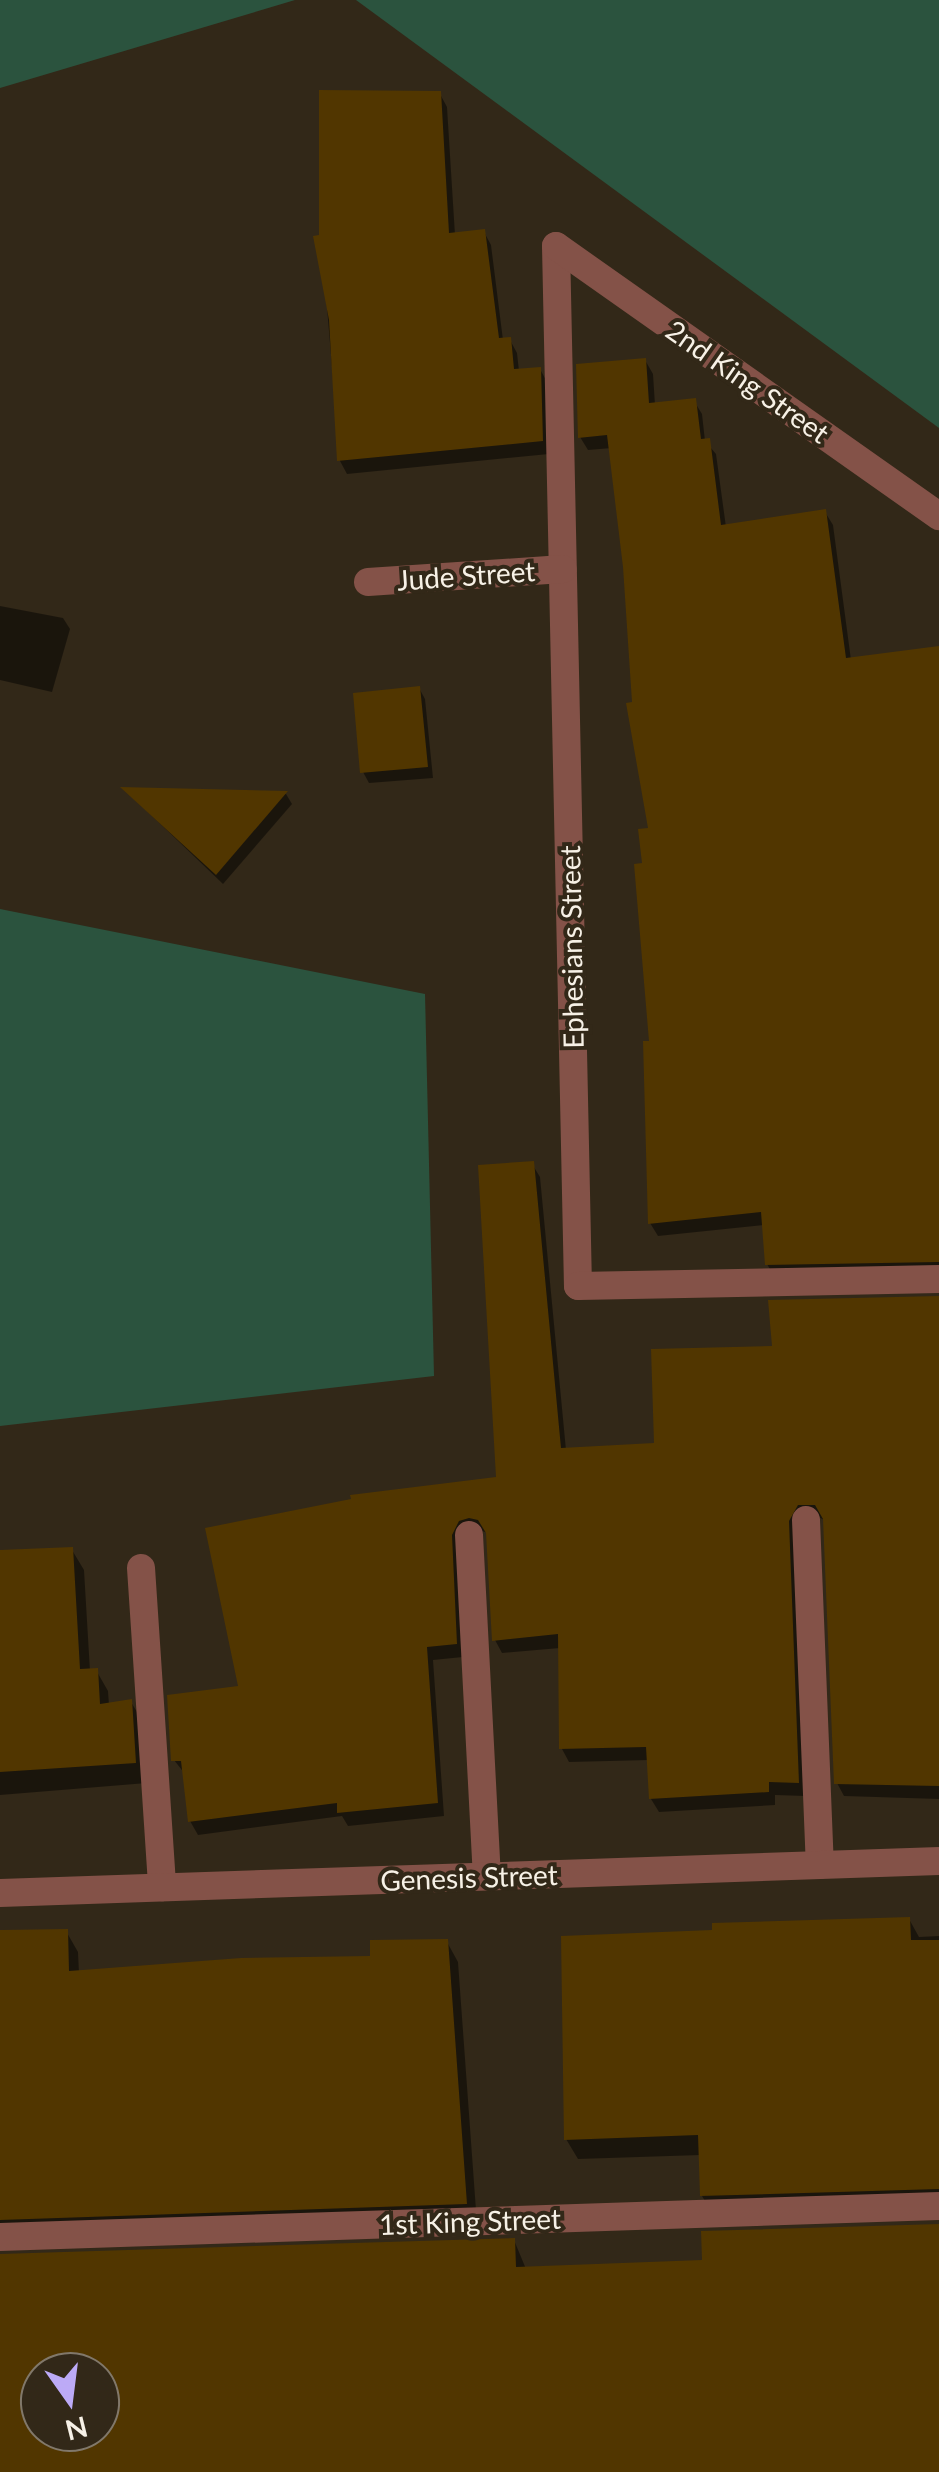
<!DOCTYPE html>
<style>
body{margin:0}
#map{position:relative;width:939px;height:2472px;overflow:hidden;background:#322818;font-family:Lato,sans-serif}
div>[style]{position:absolute}
[style*='--x']{left:calc(var(--x)*1px);top:calc(var(--y)*1px);width:calc(var(--w)*1px);rotate:calc(var(--a)*1deg)}
.green>*{inset:0;background:#2b533e}
.shadow>*{inset:0;background:#0007}
.building>*{inset:0;background:#513600}
.minor>*{height:28px;margin:-14px;padding:0 14px;transform-origin:14px;border-radius:14px;background:#845248}
span{translate:-50% -50%;white-space:nowrap;text-align:center;line-height:1.15;-webkit-text-stroke:8px #322818;paint-order:stroke}
.street-label{font-size:28px;color:#f7f1e6}
.north{position:absolute;left:20px;top:2352px;width:100px;height:100px;box-sizing:border-box;background:#322818;border:2px solid #81786a;border-radius:50%;rotate:166deg;font-size:28px;font-weight:700;line-height:40px;text-align:center;color:#f7f1e6}
.north::after{content:'';display:block;margin:auto;width:35px;height:45px;background:#bcaaf6;clip-path:polygon(50% 0,100% 100%,50% 72%,0 100%)}
</style>
<div id="map">
<div class="green">
<i style="clip-path:polygon(0 0,295px 0,0 88px)"></i>
<i style="clip-path:polygon(356px 0,939px 0,939px 428px)"></i>
<i style="clip-path:polygon(0 909px,425px 994px,434px 1376px,0 1426px)"></i>
</div>
<div class="shadow">
<i style="clip-path:polygon(440px 94px,447px 107px,455px 235px,484px 232px,491px 245px,503px 340px,510px 340px,517px 353px,519px 371px,540px 369px,547px 382px,549px 454px,347px 474px,340px 461px,321px 237px)"></i>
<i style="clip-path:polygon(645px 360px,653px 374px,655px 405px,694px 401px,702px 414px,705px 441px,716px 454px,726px 527px,825px 512px,833px 525px,851px 660px,939px 648px,939px 1275px,775px 1278px,767px 1264px,764px 1225px,658px 1236px,650px 1223px,652px 1043px,645px 866px,651px 830px,612px 448px,588px 450px,580px 437px)"></i>
<i style="clip-path:polygon(0 606px,63px 618px,70px 629px,52px 692px,0 680px)"></i>
<i style="clip-path:polygon(419px 688px,425px 699px,433px 778px,369px 783px,363px 772px)"></i>
<i style="clip-path:polygon(125px 790px,286px 794px,292px 804px,223px 884px)"></i>
<i style="clip-path:polygon(532px 1164px,540px 1177px,566px 1450px,656px 1445px,774px 1348px,939px 1299px,939px 1799px,844px 1796px,837px 1783px,826px 1521px,815px 1515px,805px 1796px,775px 1795px,775px 1805px,659px 1812px,651px 1799px,650px 1760px,569px 1762px,562px 1749px,560px 1648px,502px 1653px,495px 1640px,489px 1533px,478px 1530px,463px 1657px,433px 1660px,444px 1816px,348px 1826px,342px 1816px,198px 1835px,190px 1821px,185px 1774px,174px 1760px,241px 1688px,499px 1479px)"></i>
<i style="clip-path:polygon(72px 1550px,84px 1570px,90px 1671px,96px 1670px,108px 1691px,109px 1705px,131px 1702px,143px 1722px,147px 1783px,0 1795px,0 1553px)"></i>
<i style="clip-path:polygon(909px 1919px,919px 1937px,939px 1936px,939px 2209px,714px 2216px,702px 2196px,701px 2155px,578px 2159px,566px 2139px)"></i>
<i style="clip-path:polygon(66px 1931px,78px 1952px,79px 1973px,373px 1959px,447px 1942px,458px 1962px,477px 2224px,0 2246px,0 1932px)"></i>
<i style="clip-path:polygon(evenodd,939px 2226px,939px 2472px,0 2472px,0 2257px,514px 2240px,526px 2269px,704px 2262px,939px 2226px,40px 2372px,100px 2372px,100px 2432px,40px 2432px,40px 2372px)"></i>
</div>
<div class="building">
<i style="clip-path:polygon(319px 90px,441px 91px,449px 233px,485px 229px,499px 338px,511px 337px,514px 369px,541px 367px,543px 441px,337px 461px,329px 320px,313px 236px,319px 235px)"></i>
<i style="clip-path:polygon(646px 358px,649px 403px,696px 398px,701px 439px,710px 438px,721px 525px,826px 509px,846px 658px,939px 646px,939px 1262px,765px 1265px,761px 1212px,648px 1224px,643px 1041px,649px 1041px,634px 864px,642px 863px,638px 829px,648px 828px,626px 703px,632px 702px,623px 567px,607px 435px,578px 438px,576px 364px)"></i>
<i style="clip-path:polygon(420px 686px,428px 767px,360px 773px,353px 693px)"></i>
<i style="clip-path:polygon(120px 787px,288px 791px,216px 875px)"></i>
<i style="clip-path:polygon(534px 1161px,561px 1448px,654px 1443px,651px 1349px,772px 1346px,768px 1300px,939px 1296px,939px 1786px,834px 1784px,823px 1519px,815px 1505px,798px 1505px,789px 1521px,799px 1783px,769px 1782px,769px 1792px,649px 1799px,646px 1747px,559px 1749px,558px 1634px,492px 1641px,486px 1533px,478px 1520px,469px 1518px,459px 1521px,452px 1535px,457px 1644px,427px 1647px,438px 1803px,337px 1813px,337px 1803px,188px 1822px,181px 1761px,171px 1761px,167px 1695px,238px 1686px,205px 1528px,351px 1499px,350px 1495px,496px 1477px,478px 1165px)"></i>
<i style="clip-path:polygon(73px 1547px,80px 1669px,98px 1668px,100px 1704px,132px 1699px,136px 1763px,0 1772px,0 1550px)"></i>
<i style="clip-path:polygon(910px 1917px,911px 1940px,939px 1940px,939px 2189px,700px 2196px,698px 2135px,564px 2140px,561px 1936px,712px 1930px,712px 1923px)"></i>
<i style="clip-path:polygon(68px 1929px,69px 1971px,241px 1958px,370px 1956px,370px 1940px,448px 1939px,467px 2204px,0 2220px,0 1930px)"></i>
<i style="clip-path:polygon(evenodd,939px 2224px,939px 2472px,0 2472px,0 2254px,515px 2238px,516px 2267px,702px 2260px,701px 2231px,939px 2224px,40px 2372px,100px 2372px,100px 2432px,40px 2432px,40px 2372px)"></i>
</div>
<div class="minor">
<i style="--x:556;--y:246;--w:1040;--a:88.79"></i>
<i style="--x:578;--y:1286;--w:361;--a:-1.1"></i>
<i style="--x:556;--y:246;--w:469;--a:35.2"></i>
<i style="--x:368;--y:582;--w:195;--a:-3.8"></i>
<i style="--x:806;--y:1520;--w:345;--a:87.7"></i>
<i style="--x:469;--y:1535;--w:341;--a:87"></i>
<i style="--x:141;--y:1568;--w:320;--a:86.2"></i>
<i style="--x:0;--y:1893;--w:940;--a:-1.95"></i>
<i style="--x:0;--y:2237;--w:940;--a:-1.89"></i>
</div>
<div class="street-label">
<span style="left:748px;top:381px;rotate:35deg">2nd King Street</span>
<span style="left:466px;top:575px;rotate:-4deg">Jude Street</span>
<span style="left:571px;top:947px;rotate:-91deg">Ephesians Street</span>
<span style="left:469px;top:1877px;rotate:-2deg">Genesis Street</span>
<span style="left:470px;top:2221px;rotate:-2deg">1st King Street</span>
</div>
<div class="north">N</div>
</div>
